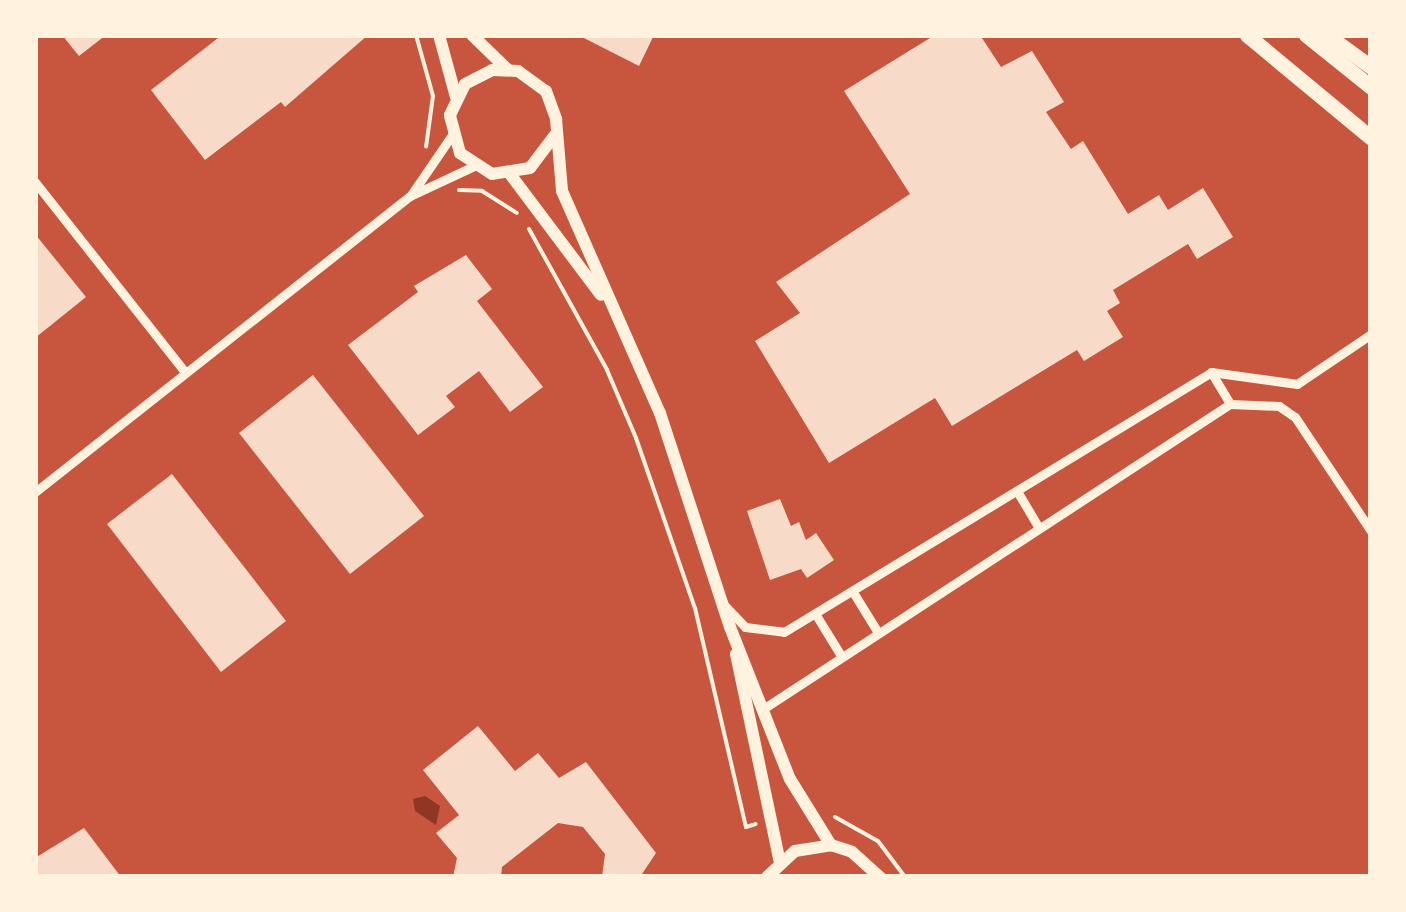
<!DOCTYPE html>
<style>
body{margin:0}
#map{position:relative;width:1406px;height:912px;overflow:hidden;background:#c8553d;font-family:Overpass,sans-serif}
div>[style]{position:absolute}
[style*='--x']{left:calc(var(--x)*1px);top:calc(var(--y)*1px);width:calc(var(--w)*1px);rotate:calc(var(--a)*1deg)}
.water>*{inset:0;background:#8f3625}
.building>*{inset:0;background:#f7dbc8}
.path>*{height:4px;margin:-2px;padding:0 2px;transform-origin:2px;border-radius:2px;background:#fff3e0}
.minor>*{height:9px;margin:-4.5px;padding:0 4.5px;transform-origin:4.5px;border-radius:4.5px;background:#fff3e0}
.secondary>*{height:12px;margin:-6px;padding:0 6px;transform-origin:6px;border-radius:6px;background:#fff3e0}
.motorway>*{height:15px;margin:-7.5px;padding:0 7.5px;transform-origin:7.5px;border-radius:7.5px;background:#fff3e0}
span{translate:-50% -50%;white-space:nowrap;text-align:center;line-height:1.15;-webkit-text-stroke:9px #fff3e0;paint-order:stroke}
.frame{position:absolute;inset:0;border:38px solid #fff3e0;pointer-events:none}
</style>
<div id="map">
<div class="water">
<i style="clip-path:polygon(425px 796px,440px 806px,436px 825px,415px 811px,413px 799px)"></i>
</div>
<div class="building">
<i style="clip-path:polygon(62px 35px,106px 35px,79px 56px)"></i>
<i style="clip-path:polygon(222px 35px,368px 35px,285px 107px,281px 102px,205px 160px,151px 90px)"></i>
<i style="clip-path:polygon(578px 35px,654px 35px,639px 66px)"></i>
<i style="clip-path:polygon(935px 35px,980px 35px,1001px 67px,1032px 51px,1064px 102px,1046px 112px,1071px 149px,1083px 141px,1128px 214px,1159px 195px,1168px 210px,1203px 188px,1233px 237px,1197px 259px,1188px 244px,1113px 290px,1120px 303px,1107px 311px,1123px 337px,1084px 361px,1077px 350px,952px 426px,935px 398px,829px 463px,755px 341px,800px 313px,776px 282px,910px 194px,844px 91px)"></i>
<i style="clip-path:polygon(35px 234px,86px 297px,35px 338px)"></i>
<i style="clip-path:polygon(466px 255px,492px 289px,477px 301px,543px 387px,510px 412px,479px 371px,446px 396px,455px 407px,418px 435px,348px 345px,418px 292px,414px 286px)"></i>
<i style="clip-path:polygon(313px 375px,424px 516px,350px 574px,239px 433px)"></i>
<i style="clip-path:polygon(172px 474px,286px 621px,221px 672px,107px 524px)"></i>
<i style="clip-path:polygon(780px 499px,791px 526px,799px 522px,806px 540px,816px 533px,834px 560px,807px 578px,801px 569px,770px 580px,747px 511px)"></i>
<i style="clip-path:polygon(478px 726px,515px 771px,538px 753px,559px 778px,586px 762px,656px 853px,640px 877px,602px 877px,605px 854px,583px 827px,558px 823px,502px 867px,501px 877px,453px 877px,457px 858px,436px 833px,459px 815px,423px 770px)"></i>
<i style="clip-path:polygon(84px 828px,121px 877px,35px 877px,35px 858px)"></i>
</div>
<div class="path">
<i style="--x:416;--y:35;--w:63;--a:74.4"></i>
<i style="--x:433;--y:96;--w:51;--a:97.8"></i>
<i style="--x:459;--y:190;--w:23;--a:2"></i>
<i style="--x:482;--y:191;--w:41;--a:32.2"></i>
<i style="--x:529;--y:229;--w:161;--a:61"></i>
<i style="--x:607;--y:370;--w:74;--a:66.9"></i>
<i style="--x:636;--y:438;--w:180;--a:70.9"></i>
<i style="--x:695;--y:608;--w:225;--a:76.9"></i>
<i style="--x:746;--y:827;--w:10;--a:-17"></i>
<i style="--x:835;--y:817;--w:49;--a:29.2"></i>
<i style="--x:878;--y:841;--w:45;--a:53.1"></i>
</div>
<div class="minor">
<i style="--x:35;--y:182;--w:242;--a:51.7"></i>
<i style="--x:411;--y:195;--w:73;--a:-55.7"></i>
<i style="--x:1211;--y:372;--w:37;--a:59"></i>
<i style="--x:1017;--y:491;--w:43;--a:59.3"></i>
<i style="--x:35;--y:492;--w:478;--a:-38.3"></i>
<i style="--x:410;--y:196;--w:71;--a:-25.1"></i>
<i style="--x:853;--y:592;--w:46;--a:58.4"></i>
<i style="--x:724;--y:605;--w:30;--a:46"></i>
<i style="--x:745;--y:627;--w:39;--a:7"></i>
<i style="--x:784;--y:632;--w:500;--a:-31.3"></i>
<i style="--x:1211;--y:372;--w:87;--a:7.9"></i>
<i style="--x:1297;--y:384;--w:89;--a:-34"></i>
<i style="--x:816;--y:615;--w:46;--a:58.4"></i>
<i style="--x:766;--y:707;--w:554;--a:-33.15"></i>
<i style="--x:1230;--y:404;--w:49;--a:2.3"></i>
<i style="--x:1279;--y:406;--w:19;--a:35"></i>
<i style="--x:1295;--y:417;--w:137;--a:56.3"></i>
</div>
<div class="secondary">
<i style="--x:439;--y:35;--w:64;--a:74.7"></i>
<i style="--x:472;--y:35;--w:49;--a:44.2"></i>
<i style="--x:555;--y:135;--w:41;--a:127.1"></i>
<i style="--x:530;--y:168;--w:38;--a:171"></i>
<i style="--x:492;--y:174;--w:38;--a:-147"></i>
<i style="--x:460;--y:153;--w:39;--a:-105"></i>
<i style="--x:450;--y:115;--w:34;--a:-64"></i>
<i style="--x:465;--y:84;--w:30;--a:-27"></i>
<i style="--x:492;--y:70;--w:26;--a:2"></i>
<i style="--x:518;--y:71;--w:34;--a:36"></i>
<i style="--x:546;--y:91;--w:30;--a:70"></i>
<i style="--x:556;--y:119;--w:72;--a:85.2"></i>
<i style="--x:562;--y:191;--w:243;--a:66.2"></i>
<i style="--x:660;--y:413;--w:225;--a:71.9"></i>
<i style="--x:730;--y:627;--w:163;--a:68.5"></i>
<i style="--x:790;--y:779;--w:78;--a:58.2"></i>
<i style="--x:510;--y:174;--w:151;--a:53.1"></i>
<i style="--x:736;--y:654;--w:213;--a:78.1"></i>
<i style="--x:767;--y:877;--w:38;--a:-43"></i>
<i style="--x:795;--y:851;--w:36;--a:-9"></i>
<i style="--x:831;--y:845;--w:22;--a:18"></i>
<i style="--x:852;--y:852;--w:38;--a:42"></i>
</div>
<div class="motorway">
<i style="--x:1247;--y:35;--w:161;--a:39.7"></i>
<i style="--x:1306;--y:35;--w:83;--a:38.7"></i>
<i style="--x:1327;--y:35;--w:54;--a:36"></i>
</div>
<div class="frame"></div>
</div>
